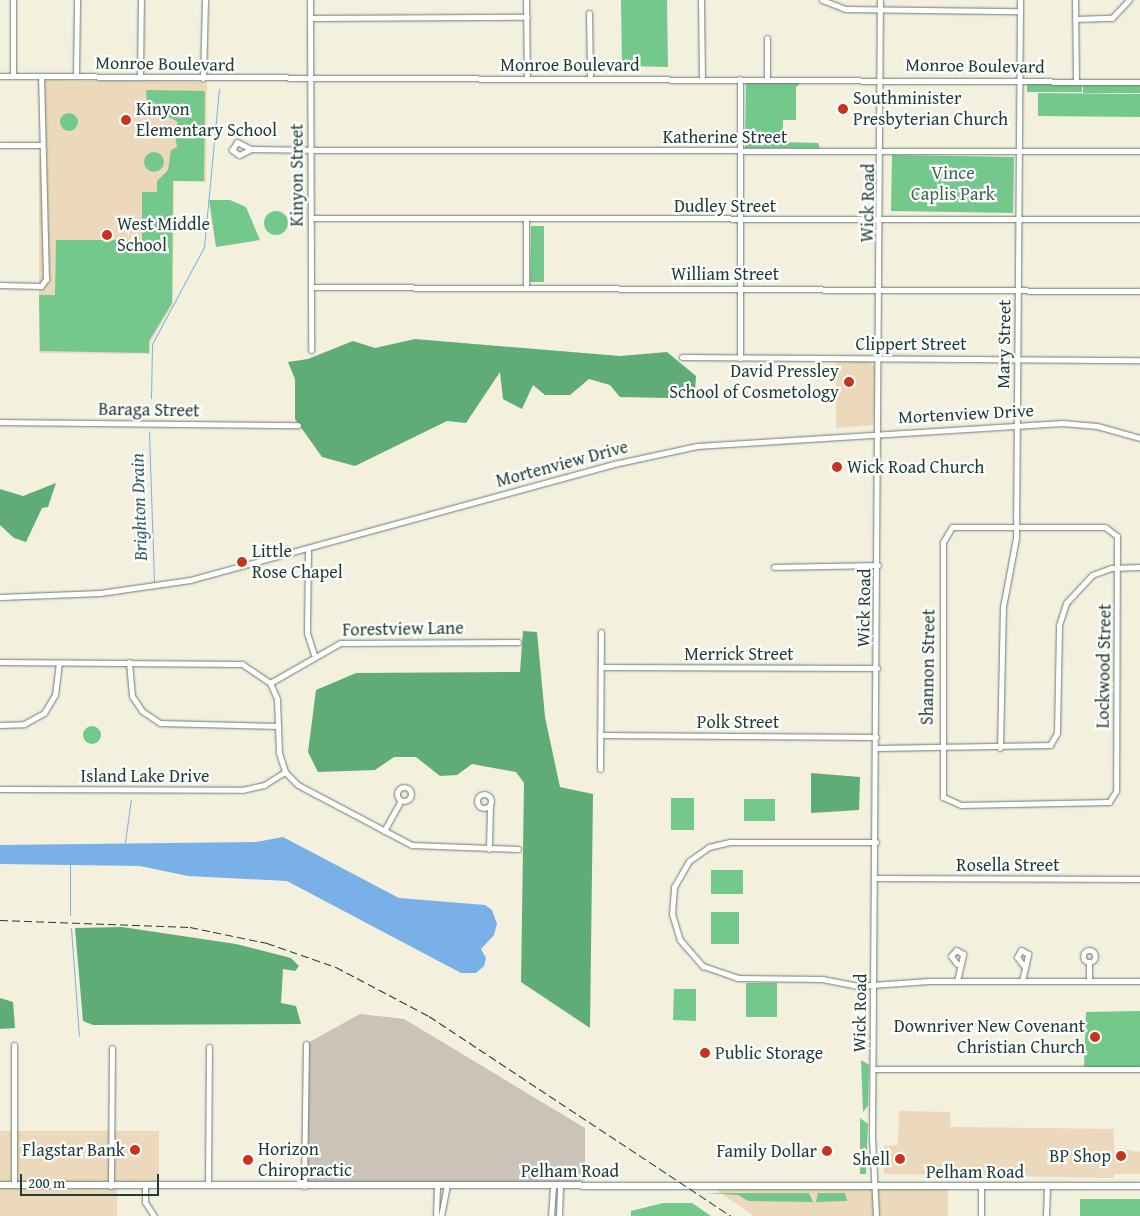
<!DOCTYPE html>
<style>
body{margin:0}
#map{position:relative;width:1140px;height:1216px;overflow:hidden;background:#f3f0de;font-family:"Gentium Book Plus",serif}
div>[style]{position:absolute}
[style*='--x']{left:calc(var(--x)*1px);top:calc(var(--y)*1px);width:calc(var(--w)*1px);rotate:calc(var(--a)*1deg)}
.built>*{inset:0;background:#ecd8ba}
.industrial>*{inset:0;background:#cbc3b8}
.green>*{inset:0;background:#74c88b}
.round{border-radius:50%}
.forest>*{inset:0;background:#5fac77}
.water>*{inset:0;background:#7ab0e8}
.stream>*{height:1px;margin:-0.5px;padding:0 0.5px;transform-origin:0.5px;border-radius:0.5px;background:#7ab0e8}
.roads{filter:drop-shadow(0 0 1px #697c70) drop-shadow(0 0 1px #697c70)}
.minor>*{height:5px;margin:-2.5px;padding:0 2.5px;transform-origin:2.5px;border-radius:2.5px;background:#fff}
.minor>.ring{margin:-2.5px;padding:0;box-sizing:content-box;background:none;border:5px solid #fff;border-radius:50%}
.major>*{height:6px;margin:-3px;padding:0 3px;transform-origin:3px;border-radius:3px;background:#fff}
.rail>*{height:1px;margin-top:-0.5px;transform-origin:0;background:repeating-linear-gradient(90deg,#1f3d34 0 8px,transparent 0 12px)}
.dots>*{width:14px;height:14px;translate:-50% -50%;box-sizing:border-box;border:2px solid #fff;border-radius:50%}
span{translate:-50% -50%;white-space:nowrap;text-align:center;line-height:1.15;-webkit-text-stroke:4.5px #fff;paint-order:stroke}
.street-label{font-size:18px;color:#1f3d34}
.poi-label{font-size:18px;color:#1f3d34}
.left{translate:0 -50%;text-align:left}
.right{translate:-100% -50%;text-align:right}
.park-label{font-size:18px;color:#39674e}
.water-label{font-size:19px;color:#3a606a;font-style:italic}
.scale{position:absolute;left:20px;top:1174px;width:139px;height:22px;box-sizing:border-box;border:2px solid #1f3d34;border-top:0;padding-left:6px;font-size:15px;line-height:18px;white-space:nowrap;color:#1f3d34;-webkit-text-stroke:4px #fff;paint-order:stroke}
</style>
<div id="map">
<div class="built">
<i style="clip-path:polygon(45px 80px,207px 82px,206px 182px,174px 181px,173px 304px,151px 341px,150px 354px,39px 353px,39px 157px,45px 157px)"></i>
<i style="clip-path:polygon(867px 361px,875px 367px,874px 425px,836px 428px,836px 362px)"></i>
<i style="clip-path:polygon(899px 1111px,950px 1112px,950px 1127px,1114px 1129px,1114px 1158px,1122px 1149px,1140px 1152px,1140px 1174px,1114px 1174px,1114px 1178px,884px 1174px,884px 1146px,898px 1145px)"></i>
<i style="clip-path:polygon(0 1131px,159px 1131px,159px 1185px,117px 1186px,117px 1216px,0 1216px)"></i>
<i style="clip-path:polygon(711px 1186px,948px 1187px,948px 1216px,754px 1216px)"></i>
</div>
<div class="industrial">
<i style="clip-path:polygon(360px 1014px,404px 1019px,585px 1128px,585px 1180px,556px 1187px,304px 1186px,306px 1044px)"></i>
</div>
<div class="green">
<i style="clip-path:polygon(621px 0,667px 0,668px 67px,622px 66px)"></i>
<i style="clip-path:polygon(746px 83px,801px 83px,796px 87px,796px 120px,783px 120px,783px 142px,818px 143px,820px 148px,745px 148px)"></i>
<i style="clip-path:polygon(1027px 83px,1082px 84px,1082px 92px,1027px 92px)"></i>
<i style="clip-path:polygon(1083px 84px,1140px 85px,1140px 93px,1083px 93px)"></i>
<i style="clip-path:polygon(146px 90px,205px 91px,204px 181px,173px 181px,172px 303px,149px 341px,149px 353px,40px 351px,39px 295px,55px 295px,56px 240px,142px 240px,142px 192px,157px 192px,157px 181px,168px 170px,171px 150px,177px 147px,174px 129px,178px 122px,163px 114px,163px 106px,147px 105px)"></i>
<i style="clip-path:polygon(1038px 93px,1140px 94px,1140px 117px,1038px 116px)"></i>
<i class="round" style="left:60px;top:113px;width:18px;height:18px"></i>
<i class="round" style="left:144px;top:152px;width:20px;height:20px"></i>
<i style="clip-path:polygon(892px 155px,1014px 157px,1013px 213px,891px 211px)"></i>
<i style="clip-path:polygon(209px 200px,230px 200px,246px 207px,260px 240px,216px 247px)"></i>
<i class="round" style="left:264px;top:211px;width:24px;height:24px"></i>
<i style="clip-path:polygon(531px 226px,544px 226px,544px 282px,530px 282px)"></i>
<i class="round" style="left:83px;top:726px;width:18px;height:18px"></i>
<i style="clip-path:polygon(671px 798px,694px 798px,694px 830px,671px 830px)"></i>
<i style="clip-path:polygon(744px 799px,775px 799px,775px 821px,744px 821px)"></i>
<i style="clip-path:polygon(711px 870px,743px 870px,743px 894px,711px 894px)"></i>
<i style="clip-path:polygon(711px 912px,739px 912px,739px 944px,711px 944px)"></i>
<i style="clip-path:polygon(746px 983px,777px 983px,777px 1017px,746px 1017px)"></i>
<i style="clip-path:polygon(674px 989px,696px 989px,696px 1021px,673px 1020px)"></i>
<i style="clip-path:polygon(1140px 1011px,1140px 1067px,1084px 1067px,1086px 1012px)"></i>
<i style="clip-path:polygon(861px 1060px,869px 1065px,868px 1106px,863px 1112px)"></i>
<i style="clip-path:polygon(860px 1118px,868px 1124px,866px 1174px,860px 1174px)"></i>
<i style="clip-path:polygon(706px 1193px,809px 1193px,813px 1202px,748px 1201px,738px 1195px)"></i>
<i style="clip-path:polygon(818px 1193px,845px 1193px,847px 1201px,816px 1202px)"></i>
<i style="clip-path:polygon(1080px 1199px,1140px 1199px,1140px 1216px,1080px 1216px)"></i>
<i style="clip-path:polygon(663px 1203px,692px 1203px,711px 1216px,631px 1216px,631px 1211px)"></i>
</div>
<div class="forest">
<i style="clip-path:polygon(415px 339px,620px 356px,667px 352px,696px 376px,695px 392px,668px 398px,620px 397px,610px 385px,589px 379px,570px 395px,545px 395px,533px 385px,522px 409px,503px 399px,500px 372px,466px 423px,447px 421px,355px 466px,322px 457px,295px 419px,295px 379px,288px 362px,308px 359px,353px 341px,375px 348px)"></i>
<i style="clip-path:polygon(56px 483px,48px 507px,42px 508px,26px 542px,14px 538px,0 525px,0 489px,23px 496px)"></i>
<i style="clip-path:polygon(523px 631px,537px 632px,545px 717px,560px 787px,593px 794px,590px 1028px,521px 982px,524px 783px,516px 772px,472px 764px,457px 775px,440px 776px,416px 757px,394px 757px,375px 770px,318px 772px,308px 752px,316px 690px,356px 673px,520px 672px)"></i>
<i style="clip-path:polygon(811px 773px,860px 777px,859px 810px,811px 813px)"></i>
<i style="clip-path:polygon(122px 927px,236px 944px,291px 958px,299px 966px,295px 971px,283px 969px,281px 1003px,296px 1006px,301px 1024px,93px 1025px,83px 1021px,75px 928px)"></i>
<i style="clip-path:polygon(0 998px,13px 1002px,15px 1028px,0 1029px)"></i>
</div>
<div class="water">
<i style="clip-path:polygon(283px 837px,399px 898px,485px 905px,492px 910px,497px 924px,494px 935px,481px 949px,486px 958px,484px 966px,476px 973px,461px 973px,287px 881px,188px 876px,140px 866px,0 864px,0 845px,256px 842px)"></i>
</div>
<div class="stream">
<i style="--x:151;--y:398;--w:54;--a:-88.9"></i>
<i style="--x:152;--y:344;--w:110;--a:-61.8"></i>
<i style="--x:204;--y:247;--w:159;--a:-84.6"></i>
<i style="--x:149;--y:432;--w:150;--a:88.1"></i>
<i style="--x:125;--y:842;--w:43;--a:-82.1"></i>
<i style="--x:70;--y:915;--w:52;--a:-90"></i>
<i style="--x:71;--y:928;--w:108;--a:85.8"></i>
</div>
<div class="roads">
<div class="minor">
<i style="--x:310;--y:0;--w:350;--a:89.8"></i>
<i style="--x:526;--y:0;--w:79;--a:89.3"></i>
<i style="--x:701;--y:0;--w:79;--a:89.3"></i>
<i style="--x:822;--y:0;--w:25;--a:21"></i>
<i style="--x:845;--y:9;--w:175;--a:0.7"></i>
<i style="--x:1075;--y:0;--w:81;--a:89.3"></i>
<i style="--x:589;--y:13;--w:66;--a:89.1"></i>
<i style="--x:310;--y:18;--w:217;--a:-0.3"></i>
<i style="--x:1075;--y:19;--w:37;--a:-2"></i>
<i style="--x:1112;--y:18;--w:25;--a:-47"></i>
<i style="--x:767;--y:38;--w:41;--a:90"></i>
<i style="--x:0;--y:76;--w:1140;--a:0.3"></i>
<i style="--x:13;--y:76;--w:76;--a:-90"></i>
<i style="--x:76;--y:76;--w:76;--a:-89.2"></i>
<i style="--x:140;--y:77;--w:77;--a:-89.3"></i>
<i style="--x:203;--y:78;--w:78;--a:-88.5"></i>
<i style="--x:740;--y:79;--w:279;--a:90"></i>
<i style="--x:0;--y:145;--w:41;--a:0"></i>
<i style="--x:251;--y:149;--w:13;--a:153"></i>
<i style="--x:239;--y:155;--w:9;--a:-144"></i>
<i style="--x:232;--y:150;--w:9;--a:-58"></i>
<i style="--x:237;--y:142;--w:16;--a:27"></i>
<i style="--x:251;--y:149;--w:68;--a:0.8"></i>
<i style="--x:319;--y:150;--w:821;--a:0.07"></i>
<i style="--x:311;--y:218;--w:829;--a:0.07"></i>
<i style="--x:526;--y:219;--w:68;--a:90"></i>
<i style="--x:0;--y:285;--w:41;--a:1.4"></i>
<i style="--x:41;--y:286;--w:9;--a:-54"></i>
<i style="--x:46;--y:279;--w:203;--a:-91.4"></i>
<i style="--x:311;--y:287;--w:829;--a:0.28"></i>
<i style="--x:682;--y:357;--w:458;--a:0.4"></i>
<i style="--x:0;--y:422;--w:298;--a:0.6"></i>
<i style="--x:952;--y:527;--w:153;--a:0"></i>
<i style="--x:1105;--y:527;--w:15;--a:37"></i>
<i style="--x:1117;--y:536;--w:255;--a:90.2"></i>
<i style="--x:1116;--y:791;--w:13;--a:122"></i>
<i style="--x:1109;--y:802;--w:148;--a:178.8"></i>
<i style="--x:961;--y:805;--w:20;--a:-156"></i>
<i style="--x:943;--y:797;--w:255;--a:-90"></i>
<i style="--x:943;--y:542;--w:17;--a:-59"></i>
<i style="--x:308;--y:549;--w:84;--a:90.7"></i>
<i style="--x:307;--y:633;--w:22;--a:72"></i>
<i style="--x:774;--y:567;--w:104;--a:-1.1"></i>
<i style="--x:0;--y:597;--w:100;--a:-2.3"></i>
<i style="--x:100;--y:593;--w:91;--a:-8.2"></i>
<i style="--x:190;--y:580;--w:440;--a:-15.3"></i>
<i style="--x:614;--y:464;--w:85;--a:-12.2"></i>
<i style="--x:697;--y:446;--w:366;--a:-3.6"></i>
<i style="--x:1062;--y:423;--w:35;--a:5"></i>
<i style="--x:1097;--y:426;--w:45;--a:15.6"></i>
<i style="--x:0;--y:662;--w:242;--a:0.5"></i>
<i style="--x:242;--y:664;--w:34;--a:34"></i>
<i style="--x:270;--y:683;--w:17;--a:66"></i>
<i style="--x:277;--y:699;--w:54;--a:87.9"></i>
<i style="--x:279;--y:753;--w:20;--a:72"></i>
<i style="--x:285;--y:772;--w:18;--a:45"></i>
<i style="--x:298;--y:785;--w:129;--a:27.8"></i>
<i style="--x:412;--y:845;--w:106;--a:2.2"></i>
<i style="--x:129;--y:662;--w:34;--a:85"></i>
<i style="--x:132;--y:696;--w:18;--a:56"></i>
<i style="--x:142;--y:711;--w:22;--a:34"></i>
<i style="--x:160;--y:723;--w:118;--a:1.5"></i>
<i style="--x:601;--y:667;--w:276;--a:0.2"></i>
<i style="--x:270;--y:683;--w:81;--a:-29.7"></i>
<i style="--x:340;--y:643;--w:178;--a:-0.3"></i>
<i style="--x:0;--y:725;--w:24;--a:-2"></i>
<i style="--x:24;--y:724;--w:23;--a:-29"></i>
<i style="--x:44;--y:713;--w:21;--a:-59"></i>
<i style="--x:55;--y:695;--w:32;--a:-83"></i>
<i style="--x:600;--y:735;--w:276;--a:0.4"></i>
<i style="--x:876;--y:748;--w:174;--a:-1"></i>
<i style="--x:1050;--y:745;--w:14;--a:-60"></i>
<i style="--x:1057;--y:733;--w:108;--a:-88.9"></i>
<i style="--x:1059;--y:625;--w:23;--a:-72"></i>
<i style="--x:1066;--y:603;--w:38;--a:-47"></i>
<i style="--x:1092;--y:575;--w:20;--a:-20"></i>
<i style="--x:1111;--y:568;--w:29;--a:-2"></i>
<i style="--x:1000;--y:748;--w:141;--a:-88.8"></i>
<i style="--x:1003;--y:607;--w:70;--a:-79.3"></i>
<i style="--x:1016;--y:538;--w:538;--a:-89.57"></i>
<i style="--x:600;--y:769;--w:137;--a:-89.6"></i>
<i class="ring" style="left:397px;top:787px;width:9px;height:9px"></i>
<i style="--x:0;--y:789;--w:242;--a:0.2"></i>
<i style="--x:242;--y:790;--w:23;--a:-13"></i>
<i style="--x:264;--y:785;--w:25;--a:-32"></i>
<i class="ring" style="left:477px;top:794px;width:9px;height:9px"></i>
<i style="--x:384;--y:831;--w:35;--a:-61"></i>
<i style="--x:876;--y:842;--w:146;--a:180"></i>
<i style="--x:730;--y:842;--w:22;--a:167"></i>
<i style="--x:709;--y:847;--w:24;--a:145"></i>
<i style="--x:689;--y:861;--w:30;--a:120"></i>
<i style="--x:674;--y:887;--w:27;--a:94"></i>
<i style="--x:672;--y:914;--w:27;--a:73"></i>
<i style="--x:680;--y:940;--w:35;--a:49"></i>
<i style="--x:703;--y:966;--w:36;--a:19"></i>
<i style="--x:737;--y:978;--w:85;--a:0.7"></i>
<i style="--x:822;--y:979;--w:37;--a:11"></i>
<i style="--x:858;--y:986;--w:71;--a:-4"></i>
<i style="--x:929;--y:981;--w:211;--a:0"></i>
<i style="--x:489;--y:849;--w:44;--a:-88.7"></i>
<i style="--x:876;--y:878;--w:264;--a:0.2"></i>
<i class="ring" style="left:1083px;top:950px;width:7px;height:7px"></i>
<i style="--x:957;--y:981;--w:28;--a:-77"></i>
<i style="--x:963;--y:954;--w:8;--a:-150"></i>
<i style="--x:956;--y:950;--w:8;--a:130"></i>
<i style="--x:951;--y:956;--w:10;--a:53"></i>
<i style="--x:1022;--y:981;--w:28;--a:-77"></i>
<i style="--x:1028;--y:954;--w:8;--a:-150"></i>
<i style="--x:1021;--y:950;--w:8;--a:120"></i>
<i style="--x:1017;--y:957;--w:10;--a:53"></i>
<i style="--x:1089;--y:981;--w:17;--a:-90"></i>
<i style="--x:873;--y:1069;--w:267;--a:0"></i>
<i style="--x:14;--y:1185;--w:140;--a:-90"></i>
<i style="--x:208;--y:1185;--w:138;--a:-89.6"></i>
<i style="--x:111;--y:1186;--w:138;--a:-89.6"></i>
<i style="--x:145;--y:1186;--w:16;--a:90"></i>
<i style="--x:145;--y:1202;--w:17;--a:57"></i>
<i style="--x:304;--y:1186;--w:142;--a:-89.2"></i>
<i style="--x:436;--y:1216;--w:30;--a:-88"></i>
<i style="--x:441;--y:1216;--w:31;--a:-79"></i>
<i style="--x:551;--y:1216;--w:30;--a:-86"></i>
<i style="--x:559;--y:1216;--w:30;--a:-88"></i>
<i style="--x:876;--y:1216;--w:80;--a:-92.9"></i>
<i style="--x:872;--y:1136;--w:1136;--a:-89.6"></i>
<i style="--x:981;--y:1216;--w:30;--a:-90"></i>
<i style="--x:1046;--y:1216;--w:30;--a:-88"></i>
</div>
<div class="major">
<i style="--x:0;--y:1185;--w:1140;--a:0.05"></i>
</div>
</div>
<div class="rail">
<i style="--x:0;--y:920;--w:190;--a:2.1"></i>
<i style="--x:190;--y:927;--w:79;--a:11.7"></i>
<i style="--x:267;--y:943;--w:73;--a:19.2"></i>
<i style="--x:336;--y:967;--w:105;--a:27.8"></i>
<i style="--x:429;--y:1016;--w:362;--a:33.5"></i>
</div>
<div class="dots">
<i style="left:843px;top:109px;background:#c8321e"></i>
<i style="left:126px;top:120px;background:#c8321e"></i>
<i style="left:107px;top:235px;background:#c8321e"></i>
<i style="left:849px;top:382px;background:#c8321e"></i>
<i style="left:837px;top:467px;background:#c8321e"></i>
<i style="left:242px;top:562px;background:#c8321e"></i>
<i style="left:1095px;top:1037px;background:#c8321e"></i>
<i style="left:705px;top:1053px;background:#c8321e"></i>
<i style="left:135px;top:1150px;background:#c8321e"></i>
<i style="left:827px;top:1151px;background:#c8321e"></i>
<i style="left:1121px;top:1156px;background:#c8321e"></i>
<i style="left:900px;top:1159px;background:#c8321e"></i>
<i style="left:248px;top:1160px;background:#c8321e"></i>
</div>
<div class="street-label">
<span style="left:165px;top:64px;rotate:1deg">Monroe Boulevard</span>
<span style="left:570px;top:65px">Monroe Boulevard</span>
<span style="left:975px;top:66px;rotate:1deg">Monroe Boulevard</span>
<span style="left:725px;top:137px">Katherine Street</span>
<span style="left:297px;top:175px;rotate:-90deg">Kinyon Street</span>
<span style="left:868px;top:203px;rotate:-89deg">Wick Road</span>
<span style="left:725px;top:206px">Dudley Street</span>
<span style="left:725px;top:274px">William Street</span>
<span style="left:911px;top:344px">Clippert Street</span>
<span style="left:1004px;top:344px;rotate:-89deg">Mary Street</span>
<span style="left:149px;top:410px;rotate:1deg">Baraga Street</span>
<span style="left:966px;top:414px;rotate:-3deg">Mortenview Drive</span>
<span style="left:562px;top:464px;rotate:-15deg">Mortenview Drive</span>
<span style="left:864px;top:608px;rotate:-89deg">Wick Road</span>
<span style="left:403px;top:629px;rotate:-1deg">Forestview Lane</span>
<span style="left:739px;top:654px">Merrick Street</span>
<span style="left:1104px;top:666px;rotate:-89deg">Lockwood Street</span>
<span style="left:928px;top:667px;rotate:-89deg">Shannon Street</span>
<span style="left:738px;top:722px">Polk Street</span>
<span style="left:145px;top:776px">Island Lake Drive</span>
<span style="left:1008px;top:865px">Rosella Street</span>
<span style="left:860px;top:1013px;rotate:-89deg">Wick Road</span>
<span style="left:570px;top:1171px">Pelham Road</span>
<span style="left:975px;top:1172px">Pelham Road</span>
</div>
<div class="poi-label">
<span class="left" style="left:853px;top:109px">Southminister<br>Presbyterian Church</span>
<span class="left" style="left:136px;top:120px">Kinyon<br>Elementary School</span>
<span class="left" style="left:117px;top:235px">West Middle<br>School</span>
<span class="right" style="left:839px;top:382px">David Pressley<br>School of Cosmetology</span>
<span class="left" style="left:847px;top:467px">Wick Road Church</span>
<span class="left" style="left:252px;top:562px">Little<br>Rose Chapel</span>
<span class="right" style="left:1085px;top:1037px">Downriver New Covenant<br>Christian Church</span>
<span class="left" style="left:715px;top:1053px">Public Storage</span>
<span class="right" style="left:125px;top:1150px">Flagstar Bank</span>
<span class="left" style="left:258px;top:1160px">Horizon<br>Chiropractic</span>
<span class="right" style="left:817px;top:1151px">Family Dollar</span>
<span class="right" style="left:1111px;top:1156px">BP Shop</span>
<span class="right" style="left:890px;top:1159px">Shell</span>
</div>
<div class="park-label">
<span style="left:953px;top:184px">Vince<br>Caplis Park</span>
</div>
<div class="water-label">
<span style="left:139px;top:507px;rotate:-92deg">Brighton Drain</span>
</div>
<div class="scale">200 m</div>
</div>
